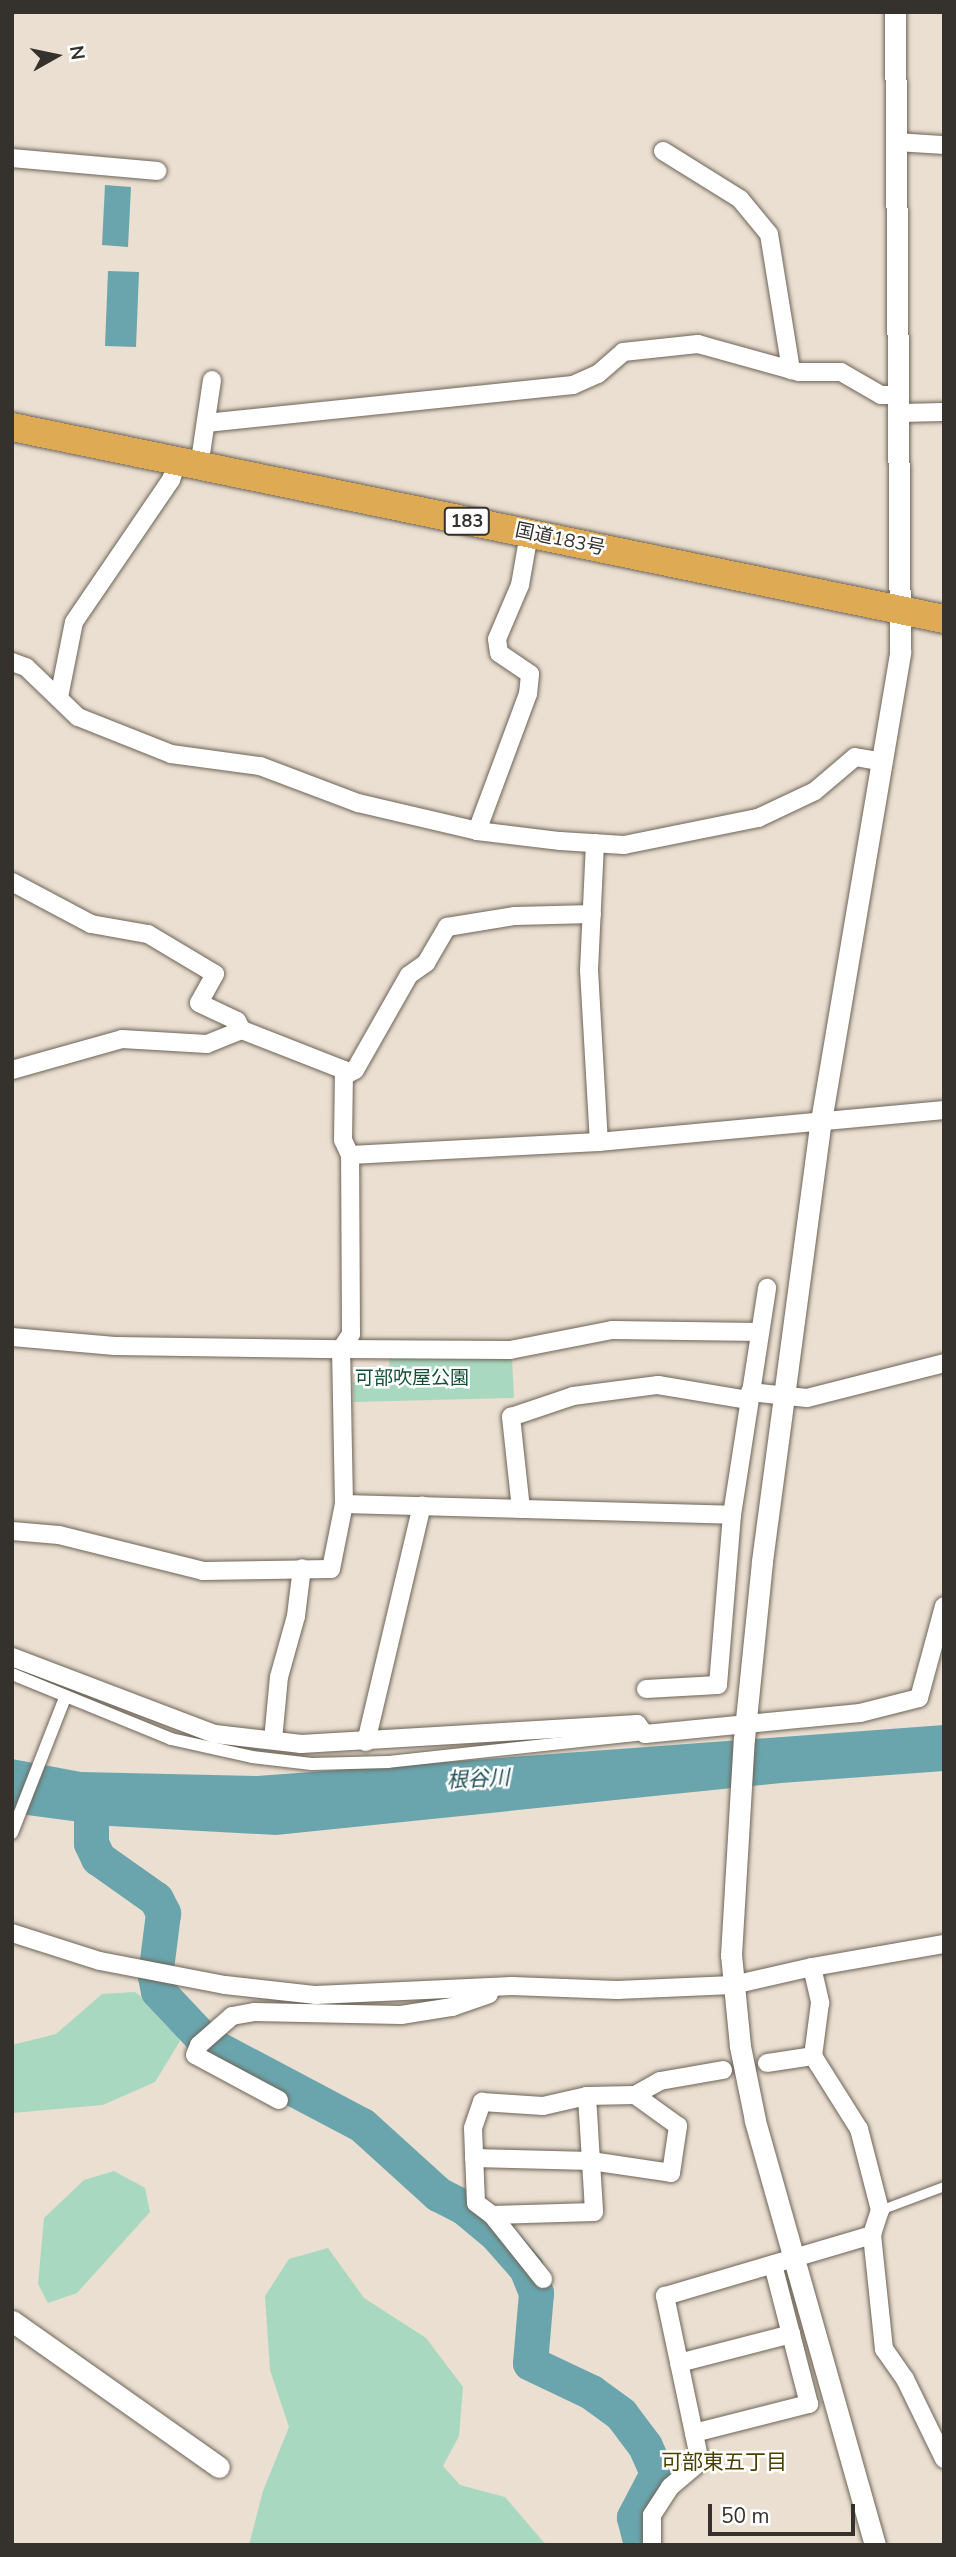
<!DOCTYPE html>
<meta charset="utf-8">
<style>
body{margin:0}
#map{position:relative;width:956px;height:2557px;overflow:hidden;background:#eadfd1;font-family:"Nunito Sans","Noto Sans JP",sans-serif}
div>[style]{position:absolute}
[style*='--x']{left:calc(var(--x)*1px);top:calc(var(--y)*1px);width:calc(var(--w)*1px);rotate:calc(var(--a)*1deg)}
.green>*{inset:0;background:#a9d8c0}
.water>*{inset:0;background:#6aa5ad}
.river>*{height:35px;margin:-17.5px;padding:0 17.5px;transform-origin:17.5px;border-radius:17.5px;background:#6aa5ad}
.roads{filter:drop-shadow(0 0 2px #6d6458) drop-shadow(0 0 2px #6d6458)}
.service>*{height:9px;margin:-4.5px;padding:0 4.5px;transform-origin:4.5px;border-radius:4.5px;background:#fff}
.pedestrian>*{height:12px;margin:-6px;padding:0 6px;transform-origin:6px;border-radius:6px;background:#fff}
.minor>*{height:18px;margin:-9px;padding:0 9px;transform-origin:9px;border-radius:9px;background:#fff}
.tertiary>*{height:21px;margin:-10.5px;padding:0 10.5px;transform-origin:10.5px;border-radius:10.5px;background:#fff}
.trunk>*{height:28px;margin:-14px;padding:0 14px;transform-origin:14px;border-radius:14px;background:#deaa53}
span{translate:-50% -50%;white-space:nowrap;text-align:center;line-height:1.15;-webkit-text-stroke:5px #fff;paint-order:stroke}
.shield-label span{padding:2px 5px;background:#fff;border:2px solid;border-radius:5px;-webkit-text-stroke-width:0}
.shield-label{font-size:18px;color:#35312c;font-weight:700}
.street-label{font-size:19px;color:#35312c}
.park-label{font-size:19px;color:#125038}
.water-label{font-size:21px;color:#1a4f55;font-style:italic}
.neighbourhood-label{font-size:21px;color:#4a4100}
.frame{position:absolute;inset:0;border:14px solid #35312c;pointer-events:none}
.north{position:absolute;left:21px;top:21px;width:70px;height:70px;-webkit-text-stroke:5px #fff;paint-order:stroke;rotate:81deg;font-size:19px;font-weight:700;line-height:28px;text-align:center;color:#35312c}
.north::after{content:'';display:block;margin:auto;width:24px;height:32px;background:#35312c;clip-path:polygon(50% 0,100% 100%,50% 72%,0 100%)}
.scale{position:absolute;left:708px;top:2504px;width:147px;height:32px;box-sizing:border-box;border:4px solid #35312c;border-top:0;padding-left:9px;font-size:21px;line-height:24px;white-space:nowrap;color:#35312c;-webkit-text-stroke:5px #fff;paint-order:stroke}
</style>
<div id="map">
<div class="green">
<i style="clip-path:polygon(389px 1358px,512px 1359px,514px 1398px,354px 1402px,353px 1382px,390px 1381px)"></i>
<i style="clip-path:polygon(135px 1992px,170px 2020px,180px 2041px,155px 2082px,103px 2105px,12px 2113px,12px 2045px,56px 2034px,102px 1994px)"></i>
<i style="clip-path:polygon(114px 2171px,145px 2188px,150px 2212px,77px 2293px,48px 2303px,38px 2284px,44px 2218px,84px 2180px)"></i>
<i style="clip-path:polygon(328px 2248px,364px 2298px,426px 2338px,463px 2387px,459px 2436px,443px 2466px,460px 2485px,505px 2497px,546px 2545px,249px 2545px,263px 2491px,289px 2427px,270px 2370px,265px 2296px,289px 2259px)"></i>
</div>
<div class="water">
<i style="clip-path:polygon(105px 185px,131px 187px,128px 247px,102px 245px)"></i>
<i style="clip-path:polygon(108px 271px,139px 272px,136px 347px,105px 346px)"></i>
<i style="clip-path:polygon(944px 1725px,944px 1771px,781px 1783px,276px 1835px,110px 1826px,12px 1813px,12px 1759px,81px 1772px,257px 1776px)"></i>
</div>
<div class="river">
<i style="--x:91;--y:1801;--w:42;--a:90"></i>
<i style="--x:91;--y:1843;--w:17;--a:65"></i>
<i style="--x:98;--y:1858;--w:71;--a:35.3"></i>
<i style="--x:156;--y:1899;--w:16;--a:63"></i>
<i style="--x:163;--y:1913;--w:64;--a:97.2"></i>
<i style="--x:155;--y:1976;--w:15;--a:79"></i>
<i style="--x:158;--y:1991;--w:71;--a:46.7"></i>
<i style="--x:207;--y:2043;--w:175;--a:27.9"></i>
<i style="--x:362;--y:2125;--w:103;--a:42.2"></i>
<i style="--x:438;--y:2194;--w:30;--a:27"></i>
<i style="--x:465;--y:2208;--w:40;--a:40"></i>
<i style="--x:496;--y:2234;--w:45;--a:48.6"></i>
<i style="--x:526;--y:2268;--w:27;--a:68"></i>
<i style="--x:536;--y:2293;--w:70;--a:94.9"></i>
<i style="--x:530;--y:2363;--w:68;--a:25.4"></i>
<i style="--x:591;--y:2392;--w:37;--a:36"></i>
<i style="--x:621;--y:2414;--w:40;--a:53"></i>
<i style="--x:645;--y:2446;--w:30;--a:66"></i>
<i style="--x:657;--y:2473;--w:50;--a:117.6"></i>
<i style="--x:634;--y:2517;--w:29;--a:76"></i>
</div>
<div class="roads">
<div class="service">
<i style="--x:880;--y:2210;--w:68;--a:-20.6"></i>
</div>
<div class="pedestrian">
<i style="--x:12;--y:1674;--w:172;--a:22.2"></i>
<i style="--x:171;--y:1739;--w:83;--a:12.5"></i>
<i style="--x:252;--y:1757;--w:60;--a:6.7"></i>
<i style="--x:312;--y:1764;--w:76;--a:-1.5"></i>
<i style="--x:388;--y:1762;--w:259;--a:-6.2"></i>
<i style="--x:12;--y:1833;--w:145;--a:-68.6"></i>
</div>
<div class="minor">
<i style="--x:897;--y:142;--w:47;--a:3.7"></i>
<i style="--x:663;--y:151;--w:91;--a:31.9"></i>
<i style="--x:740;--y:199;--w:45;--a:50.4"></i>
<i style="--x:769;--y:234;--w:138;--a:80.8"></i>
<i style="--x:12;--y:158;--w:146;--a:5.1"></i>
<i style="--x:900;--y:413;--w:44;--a:-1.3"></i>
<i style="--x:206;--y:423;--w:369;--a:-5.9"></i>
<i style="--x:573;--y:385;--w:27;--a:-24"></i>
<i style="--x:598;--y:374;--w:33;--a:-41"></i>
<i style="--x:623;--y:352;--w:75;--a:-6.1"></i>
<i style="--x:698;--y:344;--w:105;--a:15.5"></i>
<i style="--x:799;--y:372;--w:42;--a:0"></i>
<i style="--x:841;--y:372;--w:46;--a:29.9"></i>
<i style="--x:881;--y:395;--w:19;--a:0"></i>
<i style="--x:199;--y:467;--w:88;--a:-81.5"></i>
<i style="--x:12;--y:662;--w:15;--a:20"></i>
<i style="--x:26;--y:667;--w:72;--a:43.9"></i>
<i style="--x:78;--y:717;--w:100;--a:21.7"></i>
<i style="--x:171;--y:754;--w:90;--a:7.7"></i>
<i style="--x:260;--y:766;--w:105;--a:20.7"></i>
<i style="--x:358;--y:803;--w:122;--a:13.2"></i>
<i style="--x:477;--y:831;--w:84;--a:6.9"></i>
<i style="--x:560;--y:841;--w:64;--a:3.6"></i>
<i style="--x:624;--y:845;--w:137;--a:-11.4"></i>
<i style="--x:758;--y:818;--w:63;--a:-25.3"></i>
<i style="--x:815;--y:791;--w:52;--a:-40.4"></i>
<i style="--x:855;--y:757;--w:27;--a:10"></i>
<i style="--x:59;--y:697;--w:76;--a:-78.7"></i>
<i style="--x:74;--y:622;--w:172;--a:-55.7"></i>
<i style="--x:171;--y:480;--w:19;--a:-72"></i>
<i style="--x:477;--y:831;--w:146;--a:-69.6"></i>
<i style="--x:528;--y:694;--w:20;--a:-84"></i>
<i style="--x:530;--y:674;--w:37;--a:-146"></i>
<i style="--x:499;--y:653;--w:14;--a:-98"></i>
<i style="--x:497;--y:639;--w:59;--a:-66.9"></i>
<i style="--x:520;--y:585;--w:52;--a:-80"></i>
<i style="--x:595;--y:843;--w:127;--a:92.7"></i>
<i style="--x:589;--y:970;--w:172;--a:86.7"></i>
<i style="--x:12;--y:882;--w:89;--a:28"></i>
<i style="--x:91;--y:924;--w:58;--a:10"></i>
<i style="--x:148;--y:934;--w:78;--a:30.8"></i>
<i style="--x:215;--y:974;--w:33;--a:119"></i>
<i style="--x:199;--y:1003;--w:42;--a:25.3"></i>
<i style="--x:237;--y:1021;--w:10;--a:61"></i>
<i style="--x:12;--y:1070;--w:114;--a:-15.7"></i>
<i style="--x:122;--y:1039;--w:85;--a:3.4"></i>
<i style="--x:207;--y:1044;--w:38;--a:-22"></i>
<i style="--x:242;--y:1030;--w:110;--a:21.4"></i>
<i style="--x:344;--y:1070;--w:70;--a:90.8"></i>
<i style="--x:343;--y:1140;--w:17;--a:65"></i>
<i style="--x:346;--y:1075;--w:10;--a:-29"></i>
<i style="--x:355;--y:1070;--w:109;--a:-60.4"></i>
<i style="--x:409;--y:975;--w:21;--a:-35"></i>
<i style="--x:426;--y:963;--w:42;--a:-59.7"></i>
<i style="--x:447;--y:927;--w:69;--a:-9.2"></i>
<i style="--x:515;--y:916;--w:77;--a:-1.5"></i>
<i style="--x:12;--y:1337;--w:103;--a:5"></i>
<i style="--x:115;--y:1346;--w:226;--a:0.8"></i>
<i style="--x:341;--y:1349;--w:18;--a:-56"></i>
<i style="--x:351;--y:1334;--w:179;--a:-90.3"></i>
<i style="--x:350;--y:1155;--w:249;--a:-3"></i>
<i style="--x:599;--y:1142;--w:346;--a:-5.3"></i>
<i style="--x:750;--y:1392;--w:57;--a:6"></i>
<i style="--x:807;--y:1398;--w:141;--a:-14.3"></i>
<i style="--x:344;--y:1504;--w:388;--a:1.6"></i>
<i style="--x:521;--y:1509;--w:93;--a:-96.2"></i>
<i style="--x:511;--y:1417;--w:65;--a:-18.7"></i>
<i style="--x:573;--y:1396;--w:86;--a:-7.4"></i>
<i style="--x:658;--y:1385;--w:92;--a:9.4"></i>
<i style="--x:12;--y:1531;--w:47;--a:4.9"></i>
<i style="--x:59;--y:1535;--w:148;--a:14"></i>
<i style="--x:203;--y:1571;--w:128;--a:-0.9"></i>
<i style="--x:331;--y:1569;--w:66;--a:-78.7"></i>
<i style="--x:344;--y:1504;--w:155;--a:-91.1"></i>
<i style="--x:341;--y:1349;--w:169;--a:0.3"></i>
<i style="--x:510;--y:1350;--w:104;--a:-11.1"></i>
<i style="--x:612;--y:1330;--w:147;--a:0.8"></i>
<i style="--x:12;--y:1657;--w:217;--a:20.8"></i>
<i style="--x:215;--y:1734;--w:87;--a:6.6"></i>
<i style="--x:301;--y:1744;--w:337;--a:-3.4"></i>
<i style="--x:637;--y:1724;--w:13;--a:51"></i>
<i style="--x:645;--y:1734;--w:216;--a:-5.6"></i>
<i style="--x:860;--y:1713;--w:61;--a:-14.3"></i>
<i style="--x:919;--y:1698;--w:95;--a:-74.8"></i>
<i style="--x:646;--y:1689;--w:72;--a:-3.2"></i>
<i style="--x:718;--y:1685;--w:171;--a:-85.3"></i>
<i style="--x:732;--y:1515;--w:230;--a:-81.2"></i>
<i style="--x:273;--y:1740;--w:63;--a:-84.6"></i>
<i style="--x:279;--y:1677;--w:63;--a:-74.4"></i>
<i style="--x:296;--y:1616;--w:48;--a:-82.9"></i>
<i style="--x:366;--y:1742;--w:243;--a:-76.7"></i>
<i style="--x:12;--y:1933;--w:92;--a:17.7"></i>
<i style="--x:100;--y:1961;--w:127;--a:10.9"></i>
<i style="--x:225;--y:1985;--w:92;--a:6.3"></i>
<i style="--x:316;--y:1995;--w:196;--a:-2.6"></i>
<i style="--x:512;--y:1986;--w:105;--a:2.2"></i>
<i style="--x:617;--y:1990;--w:116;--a:-2.5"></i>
<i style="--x:733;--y:1985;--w:81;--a:-12.8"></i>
<i style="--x:812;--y:1967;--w:37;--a:77"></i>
<i style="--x:820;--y:2003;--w:53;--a:97.5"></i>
<i style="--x:813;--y:2056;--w:86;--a:57.8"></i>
<i style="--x:859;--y:2129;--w:84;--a:75.5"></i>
<i style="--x:880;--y:2210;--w:26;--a:108"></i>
<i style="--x:872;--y:2235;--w:115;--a:84"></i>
<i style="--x:884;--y:2349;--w:37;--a:55"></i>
<i style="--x:905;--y:2379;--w:89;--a:64"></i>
<i style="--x:812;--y:1967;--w:134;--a:-9.9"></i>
<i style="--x:767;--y:2063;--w:47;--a:-8.7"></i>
<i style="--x:587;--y:2096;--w:116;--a:86.5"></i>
<i style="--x:594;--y:2212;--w:102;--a:178.3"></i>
<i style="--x:492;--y:2215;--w:20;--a:-143"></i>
<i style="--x:476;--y:2203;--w:75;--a:-92.3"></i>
<i style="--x:473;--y:2128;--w:28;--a:-71"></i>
<i style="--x:482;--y:2102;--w:61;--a:3.8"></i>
<i style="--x:543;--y:2106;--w:45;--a:-12.8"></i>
<i style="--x:587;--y:2096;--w:48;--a:-1.2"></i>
<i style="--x:635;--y:2095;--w:29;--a:-29"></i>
<i style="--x:660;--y:2081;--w:64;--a:-9.9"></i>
<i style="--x:279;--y:2100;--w:95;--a:-151.8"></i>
<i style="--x:195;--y:2055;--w:11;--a:-68"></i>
<i style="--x:199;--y:2045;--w:44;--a:-41.3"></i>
<i style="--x:232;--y:2016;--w:22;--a:-10"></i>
<i style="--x:254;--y:2012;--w:147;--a:1.2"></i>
<i style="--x:401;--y:2015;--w:52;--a:-8.9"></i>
<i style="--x:452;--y:2007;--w:39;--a:-19"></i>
<i style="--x:474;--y:2158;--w:117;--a:1.5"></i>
<i style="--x:591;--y:2161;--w:81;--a:8.5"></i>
<i style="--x:671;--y:2173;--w:48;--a:-81.5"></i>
<i style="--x:678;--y:2126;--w:53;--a:-144.2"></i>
<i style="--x:492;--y:2215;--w:82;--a:51.4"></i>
<i style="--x:679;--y:2363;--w:116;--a:-14.5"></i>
<i style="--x:694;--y:2433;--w:119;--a:-14.2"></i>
<i style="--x:809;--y:2404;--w:144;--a:-104.5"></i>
<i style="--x:652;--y:2545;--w:30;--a:-90"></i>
<i style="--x:652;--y:2515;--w:33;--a:-57"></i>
<i style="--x:670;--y:2487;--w:39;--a:-40"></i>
<i style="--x:700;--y:2462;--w:170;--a:-101.9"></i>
<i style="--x:665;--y:2296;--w:216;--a:-16.4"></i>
</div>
<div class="tertiary">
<i style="--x:12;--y:2321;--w:253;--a:35.2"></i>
<i style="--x:875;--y:2545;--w:442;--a:-105.8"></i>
<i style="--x:755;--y:2120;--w:76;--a:-101.5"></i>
<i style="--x:740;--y:2046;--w:91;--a:-95.6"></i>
<i style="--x:731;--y:1955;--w:216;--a:-86.6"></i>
<i style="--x:744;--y:1739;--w:179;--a:-84.2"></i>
<i style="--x:762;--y:1561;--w:444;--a:-82.4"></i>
<i style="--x:821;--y:1121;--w:476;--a:-80.4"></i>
<i style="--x:900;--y:652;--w:640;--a:-90.45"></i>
</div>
<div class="trunk">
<i style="--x:12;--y:427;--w:952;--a:11.64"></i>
</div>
</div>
<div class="shield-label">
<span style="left:467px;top:521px">183</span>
</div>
<div class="street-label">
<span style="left:560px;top:540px;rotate:12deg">国道183号</span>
</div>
<div class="park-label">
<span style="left:412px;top:1379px">可部吹屋公園</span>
</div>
<div class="water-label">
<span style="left:478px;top:1779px;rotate:-3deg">根谷川</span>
</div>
<div class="neighbourhood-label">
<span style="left:724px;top:2462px">可部東五丁目</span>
</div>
<div class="frame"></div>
<div class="north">N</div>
<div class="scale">50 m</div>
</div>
